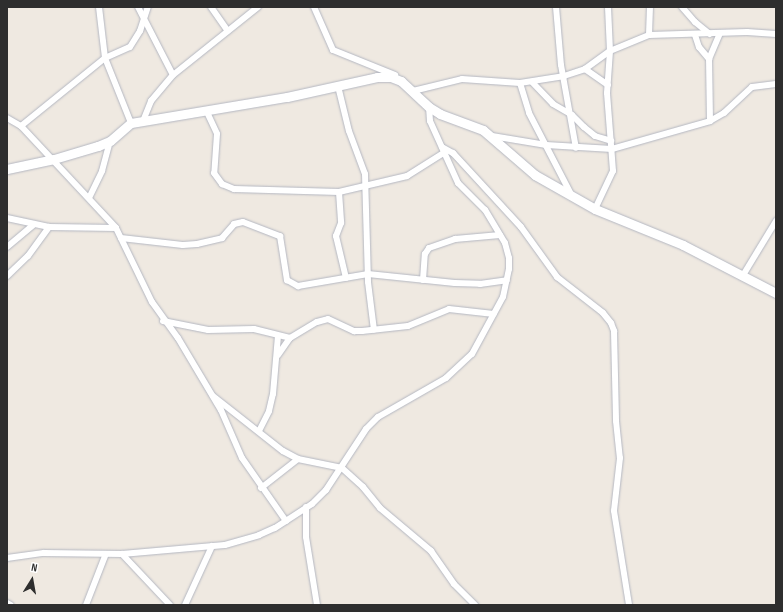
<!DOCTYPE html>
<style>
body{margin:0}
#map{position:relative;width:783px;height:612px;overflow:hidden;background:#efe9e1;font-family:"Sofia Sans Condensed",sans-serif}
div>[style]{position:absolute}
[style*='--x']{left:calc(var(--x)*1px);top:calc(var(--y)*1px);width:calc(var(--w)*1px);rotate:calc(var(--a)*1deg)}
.roads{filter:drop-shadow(0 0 1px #b4b7c1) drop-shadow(0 0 1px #b4b7c1)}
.street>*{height:6px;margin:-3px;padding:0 3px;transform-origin:3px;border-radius:3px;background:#fff}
.secondary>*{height:9px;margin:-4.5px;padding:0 4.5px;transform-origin:4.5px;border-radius:4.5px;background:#fff}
span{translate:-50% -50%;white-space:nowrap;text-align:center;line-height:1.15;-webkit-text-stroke:3.5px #fff;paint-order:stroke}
.frame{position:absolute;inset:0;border:8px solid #2e2e2e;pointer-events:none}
.north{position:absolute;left:12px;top:560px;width:40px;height:40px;-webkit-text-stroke:3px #fff;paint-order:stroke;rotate:11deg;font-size:11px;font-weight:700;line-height:16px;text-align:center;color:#2e2e2e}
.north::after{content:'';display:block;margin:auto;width:14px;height:18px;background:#2e2e2e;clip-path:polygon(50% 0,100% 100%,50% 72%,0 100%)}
</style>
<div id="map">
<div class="roads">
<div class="street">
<i style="--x:138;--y:7;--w:76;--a:62.8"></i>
<i style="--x:211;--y:7;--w:29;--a:55"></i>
<i style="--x:314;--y:7;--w:47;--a:66.2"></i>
<i style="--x:333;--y:50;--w:67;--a:22"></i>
<i style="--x:556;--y:7;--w:58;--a:85.1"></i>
<i style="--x:561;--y:65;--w:84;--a:79.8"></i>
<i style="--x:682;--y:7;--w:20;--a:49"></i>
<i style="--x:695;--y:22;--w:19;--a:39"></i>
<i style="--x:649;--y:35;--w:28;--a:-88"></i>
<i style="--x:695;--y:35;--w:13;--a:72"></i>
<i style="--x:699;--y:47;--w:16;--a:50"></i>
<i style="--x:585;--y:69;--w:28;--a:35"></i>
<i style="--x:532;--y:82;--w:30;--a:46"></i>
<i style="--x:553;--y:104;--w:22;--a:30"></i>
<i style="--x:572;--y:115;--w:17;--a:45"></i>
<i style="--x:584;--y:127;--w:14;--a:39"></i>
<i style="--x:595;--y:136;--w:17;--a:17"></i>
<i style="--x:520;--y:83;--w:31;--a:73"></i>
<i style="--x:529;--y:113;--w:91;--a:62.6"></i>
<i style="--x:338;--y:86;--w:46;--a:76.3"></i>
<i style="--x:349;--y:131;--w:46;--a:69.6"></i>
<i style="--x:365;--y:174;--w:108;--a:88.4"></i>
<i style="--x:368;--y:282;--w:48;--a:82.9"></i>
<i style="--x:413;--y:91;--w:50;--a:-13.8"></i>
<i style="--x:462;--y:79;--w:58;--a:3.9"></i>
<i style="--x:520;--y:83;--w:45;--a:-9"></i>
<i style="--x:564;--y:76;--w:22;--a:-18"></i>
<i style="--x:585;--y:69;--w:31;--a:-36"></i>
<i style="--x:610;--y:51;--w:42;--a:-22.3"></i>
<i style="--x:649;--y:35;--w:98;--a:-1.8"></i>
<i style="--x:747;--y:32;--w:29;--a:4"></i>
<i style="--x:206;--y:110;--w:26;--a:65"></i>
<i style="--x:217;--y:134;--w:39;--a:94"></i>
<i style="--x:214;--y:173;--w:14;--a:54"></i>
<i style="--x:222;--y:184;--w:13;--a:23"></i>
<i style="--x:234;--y:189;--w:105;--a:1.6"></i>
<i style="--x:339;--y:192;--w:70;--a:-13.2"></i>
<i style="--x:407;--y:176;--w:45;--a:-32.3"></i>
<i style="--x:7;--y:118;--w:16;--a:30"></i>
<i style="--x:21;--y:126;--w:139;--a:47"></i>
<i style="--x:116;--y:228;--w:82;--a:64.1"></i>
<i style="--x:152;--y:302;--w:44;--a:54.2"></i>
<i style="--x:178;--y:338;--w:84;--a:59.2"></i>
<i style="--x:221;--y:410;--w:52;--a:66.4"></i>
<i style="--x:242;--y:458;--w:77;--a:55.1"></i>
<i style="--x:143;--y:121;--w:22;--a:-68"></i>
<i style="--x:151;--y:101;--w:34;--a:-50"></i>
<i style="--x:173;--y:75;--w:109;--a:-38.7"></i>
<i style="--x:710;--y:121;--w:62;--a:-90.9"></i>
<i style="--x:709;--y:59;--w:28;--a:-67"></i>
<i style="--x:131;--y:123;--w:70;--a:-111.8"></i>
<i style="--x:105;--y:58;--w:27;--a:-24"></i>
<i style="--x:130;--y:47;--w:19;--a:-58"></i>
<i style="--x:140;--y:31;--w:25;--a:-72"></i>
<i style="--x:21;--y:126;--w:108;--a:-39"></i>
<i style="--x:105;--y:58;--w:51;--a:-96.7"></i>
<i style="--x:492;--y:136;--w:55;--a:9.5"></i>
<i style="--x:546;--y:145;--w:66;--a:3.5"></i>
<i style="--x:612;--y:149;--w:102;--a:-15.9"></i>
<i style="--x:710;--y:121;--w:16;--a:-30"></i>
<i style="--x:724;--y:113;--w:38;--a:-43"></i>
<i style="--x:752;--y:87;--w:24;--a:-7"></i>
<i style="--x:442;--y:147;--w:13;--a:29"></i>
<i style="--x:453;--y:153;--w:100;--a:47.4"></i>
<i style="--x:521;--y:227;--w:62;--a:54.2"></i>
<i style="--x:557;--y:277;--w:58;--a:38"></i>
<i style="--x:603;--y:313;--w:13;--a:51"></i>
<i style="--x:611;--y:323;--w:9;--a:69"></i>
<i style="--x:614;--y:331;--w:90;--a:88.7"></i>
<i style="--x:616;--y:421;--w:37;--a:84"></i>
<i style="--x:620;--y:458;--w:53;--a:96.5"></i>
<i style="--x:614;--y:511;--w:95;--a:80.9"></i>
<i style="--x:339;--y:192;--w:31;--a:86"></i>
<i style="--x:341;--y:223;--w:14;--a:111"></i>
<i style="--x:336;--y:236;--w:43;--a:76.6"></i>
<i style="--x:89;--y:198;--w:30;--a:-64"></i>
<i style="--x:102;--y:171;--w:31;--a:-75"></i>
<i style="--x:595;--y:209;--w:42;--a:-64.7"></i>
<i style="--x:613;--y:171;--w:78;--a:-94.4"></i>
<i style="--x:607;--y:93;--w:42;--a:-85.9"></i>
<i style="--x:610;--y:51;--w:44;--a:-92.6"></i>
<i style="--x:7;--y:218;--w:43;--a:12.1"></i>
<i style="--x:49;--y:227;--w:67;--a:0.9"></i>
<i style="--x:121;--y:238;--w:62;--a:6.4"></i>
<i style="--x:183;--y:245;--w:14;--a:-4"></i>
<i style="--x:197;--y:244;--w:26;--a:-13"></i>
<i style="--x:222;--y:238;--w:18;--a:-49"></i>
<i style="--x:234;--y:224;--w:9;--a:-13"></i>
<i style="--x:243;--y:222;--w:40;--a:21"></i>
<i style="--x:280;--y:236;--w:45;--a:81"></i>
<i style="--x:287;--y:280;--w:13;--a:29"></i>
<i style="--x:298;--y:286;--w:71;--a:-9.7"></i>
<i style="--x:368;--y:274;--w:87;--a:5.9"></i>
<i style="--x:455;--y:283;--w:25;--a:2"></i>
<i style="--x:480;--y:284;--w:27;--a:-8"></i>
<i style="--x:7;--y:247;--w:34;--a:-40"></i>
<i style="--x:7;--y:276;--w:29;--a:-44"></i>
<i style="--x:28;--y:256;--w:36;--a:-54"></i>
<i style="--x:742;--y:277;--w:66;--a:-58.7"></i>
<i style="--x:423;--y:280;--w:26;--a:-86"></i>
<i style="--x:425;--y:254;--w:7;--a:-56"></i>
<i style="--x:429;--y:248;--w:28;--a:-19"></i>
<i style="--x:455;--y:239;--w:45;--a:-5.1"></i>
<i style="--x:163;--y:321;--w:46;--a:11.3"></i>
<i style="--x:208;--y:330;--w:46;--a:-1.2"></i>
<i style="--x:254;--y:329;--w:37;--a:14"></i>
<i style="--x:290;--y:338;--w:31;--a:-31"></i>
<i style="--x:317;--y:322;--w:11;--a:-15"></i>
<i style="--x:328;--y:319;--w:29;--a:25"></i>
<i style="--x:354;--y:331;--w:8;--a:0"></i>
<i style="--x:362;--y:331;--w:46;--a:-6.2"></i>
<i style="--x:408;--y:326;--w:44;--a:-22.5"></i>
<i style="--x:449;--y:309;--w:45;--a:6.3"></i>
<i style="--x:278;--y:355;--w:21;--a:-55"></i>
<i style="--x:213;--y:396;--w:89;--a:38.2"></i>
<i style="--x:283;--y:451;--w:17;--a:28"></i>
<i style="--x:298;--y:459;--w:45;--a:11.6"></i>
<i style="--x:342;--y:468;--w:28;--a:42"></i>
<i style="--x:363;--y:487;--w:27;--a:51"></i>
<i style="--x:380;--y:508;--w:67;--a:40.1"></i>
<i style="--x:431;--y:551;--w:40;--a:55.1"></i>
<i style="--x:454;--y:584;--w:30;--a:45"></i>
<i style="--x:259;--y:431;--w:22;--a:-63"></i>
<i style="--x:269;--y:411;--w:17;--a:-77"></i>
<i style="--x:273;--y:394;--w:58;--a:-85.1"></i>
<i style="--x:261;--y:488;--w:47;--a:-38.1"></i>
<i style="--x:306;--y:507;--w:30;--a:90"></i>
<i style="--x:306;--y:537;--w:69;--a:80.8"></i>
<i style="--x:122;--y:554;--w:70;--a:46.7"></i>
<i style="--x:7;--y:558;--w:37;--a:-8"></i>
<i style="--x:44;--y:553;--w:78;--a:0.7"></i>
<i style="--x:122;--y:554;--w:103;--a:-5"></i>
<i style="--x:225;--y:545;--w:35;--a:-16"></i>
<i style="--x:259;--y:535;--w:17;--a:-24"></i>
<i style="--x:275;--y:528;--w:44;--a:-33"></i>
<i style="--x:312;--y:504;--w:20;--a:-45"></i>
<i style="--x:326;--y:490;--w:73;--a:-56.7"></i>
<i style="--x:366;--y:429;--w:17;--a:-45"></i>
<i style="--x:378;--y:417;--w:78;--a:-29.8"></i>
<i style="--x:446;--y:378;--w:35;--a:-43"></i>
<i style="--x:472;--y:354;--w:65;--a:-61.5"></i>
<i style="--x:503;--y:297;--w:29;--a:-78"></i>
<i style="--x:509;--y:269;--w:11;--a:-90"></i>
<i style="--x:509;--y:258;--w:16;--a:-105"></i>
<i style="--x:505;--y:243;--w:39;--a:-121"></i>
<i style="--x:485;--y:210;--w:38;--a:-135"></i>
<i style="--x:458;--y:183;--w:68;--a:-114.3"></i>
<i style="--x:430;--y:121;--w:14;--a:-94"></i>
<i style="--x:7;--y:603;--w:4;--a:27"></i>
<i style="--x:86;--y:605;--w:53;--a:-68.8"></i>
<i style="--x:185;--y:605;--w:65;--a:-65.4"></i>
</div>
<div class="secondary">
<i style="--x:7;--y:169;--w:48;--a:-12"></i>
<i style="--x:54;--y:159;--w:46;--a:-16.5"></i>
<i style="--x:98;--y:146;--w:13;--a:-23"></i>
<i style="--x:110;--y:141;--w:28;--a:-41"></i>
<i style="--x:131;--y:123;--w:158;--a:-9.5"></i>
<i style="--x:287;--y:97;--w:92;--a:-12.5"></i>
<i style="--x:377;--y:77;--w:14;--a:0"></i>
<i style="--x:391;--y:77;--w:11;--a:22"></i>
<i style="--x:401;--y:81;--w:38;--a:43"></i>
<i style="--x:429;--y:107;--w:13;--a:32"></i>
<i style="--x:440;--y:114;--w:46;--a:20.4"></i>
<i style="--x:483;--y:130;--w:69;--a:40.9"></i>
<i style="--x:535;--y:175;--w:69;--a:29.5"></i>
<i style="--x:595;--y:209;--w:95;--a:22.2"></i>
<i style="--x:683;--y:245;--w:105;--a:27.3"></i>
</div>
</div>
<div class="frame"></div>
<div class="north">N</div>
</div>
